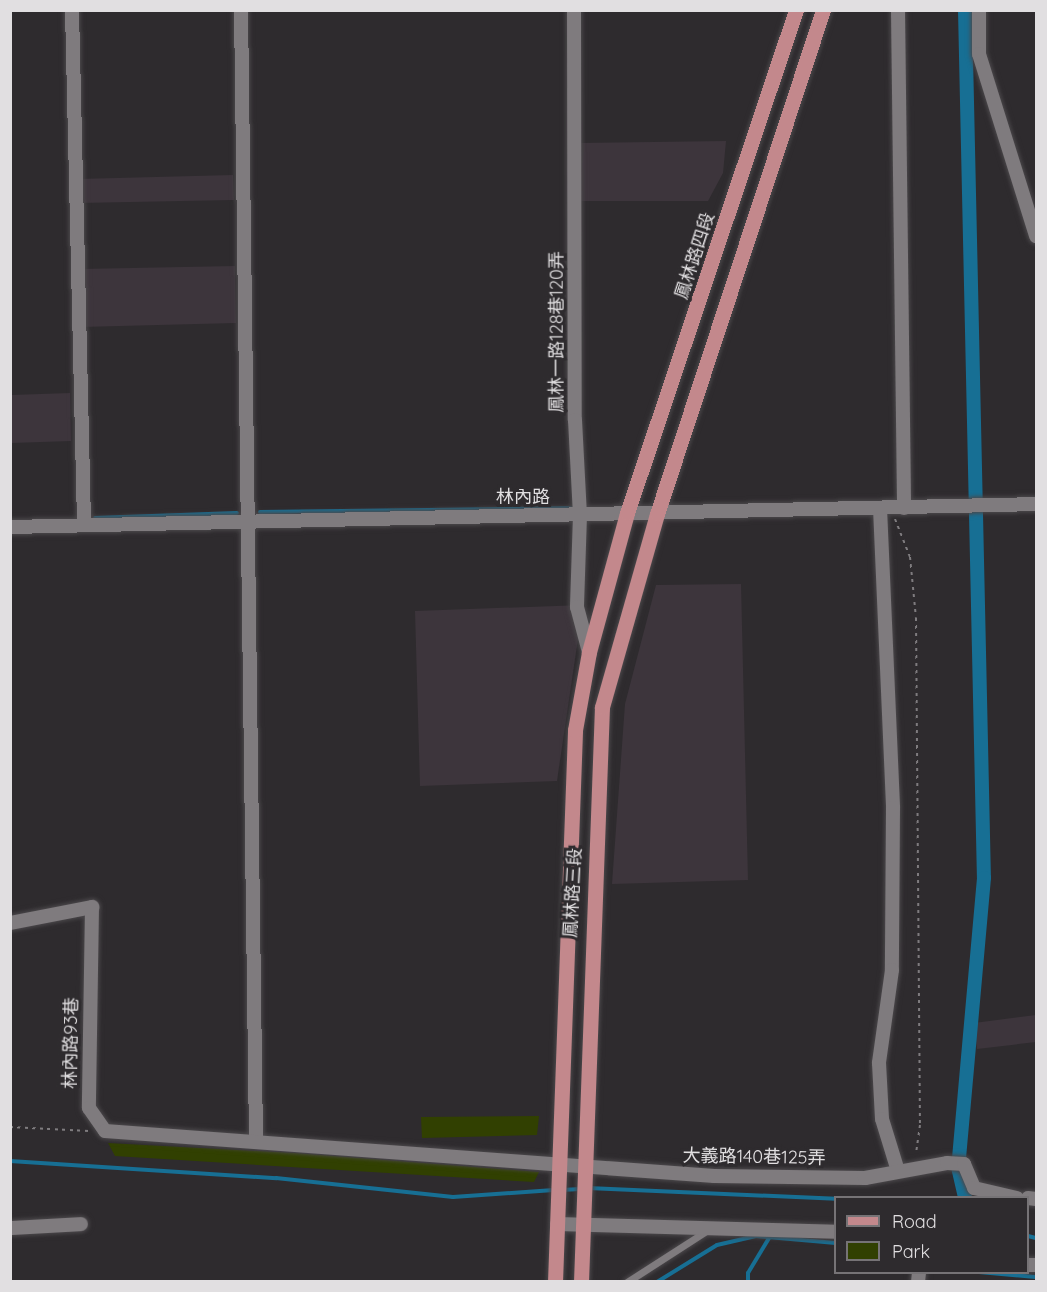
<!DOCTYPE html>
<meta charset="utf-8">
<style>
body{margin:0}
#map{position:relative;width:1047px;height:1292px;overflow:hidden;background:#2e2b2e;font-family:Quicksand,"Noto Sans TC",sans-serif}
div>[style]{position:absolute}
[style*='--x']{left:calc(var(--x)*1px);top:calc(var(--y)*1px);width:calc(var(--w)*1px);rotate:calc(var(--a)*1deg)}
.built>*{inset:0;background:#3d353c}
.green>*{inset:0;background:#314001}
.stream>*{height:4px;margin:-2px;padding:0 2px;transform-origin:2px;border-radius:2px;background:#176f94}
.canal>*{height:14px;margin:-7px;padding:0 7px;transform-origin:7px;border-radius:7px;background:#176f94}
.path>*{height:2px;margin-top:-1px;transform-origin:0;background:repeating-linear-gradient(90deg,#7f7c7f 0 3px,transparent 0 7.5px)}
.roads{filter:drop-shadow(0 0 2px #4b484b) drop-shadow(0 0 2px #4b484b)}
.lane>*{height:7px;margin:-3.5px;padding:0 3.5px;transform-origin:3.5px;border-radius:3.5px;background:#7f7b7e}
.street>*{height:14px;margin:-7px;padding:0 7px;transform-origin:7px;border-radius:7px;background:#7f7b7e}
.primary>*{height:15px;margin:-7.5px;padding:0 7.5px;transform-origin:7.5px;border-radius:7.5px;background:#c3888c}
span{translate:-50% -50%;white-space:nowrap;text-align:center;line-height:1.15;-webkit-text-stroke:6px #2e2b2e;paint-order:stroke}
.street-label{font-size:18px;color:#e1dfe1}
.frame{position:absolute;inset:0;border:12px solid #e1dfe1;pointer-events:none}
.legend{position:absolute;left:834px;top:1196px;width:195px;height:78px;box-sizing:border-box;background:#2e2b2e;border:2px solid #767376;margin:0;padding:8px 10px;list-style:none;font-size:18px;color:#e1dfe1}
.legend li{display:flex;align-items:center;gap:12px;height:30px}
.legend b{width:30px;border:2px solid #767376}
</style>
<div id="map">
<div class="built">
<i style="clip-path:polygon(726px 141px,723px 173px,708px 201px,580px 201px,579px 143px)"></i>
<i style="clip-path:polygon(233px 175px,234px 200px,79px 203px,78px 179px)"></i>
<i style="clip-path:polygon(235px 266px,236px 323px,81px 327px,80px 269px)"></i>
<i style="clip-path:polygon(70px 393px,71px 441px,11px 443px,11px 395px)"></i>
<i style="clip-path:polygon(741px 584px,748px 880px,612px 884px,625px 704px,656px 585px)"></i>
<i style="clip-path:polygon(583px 605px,557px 781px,420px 786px,415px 611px)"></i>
<i style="clip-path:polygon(1036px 1015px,1036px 1042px,977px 1049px,974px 1023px)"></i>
</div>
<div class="green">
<i style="clip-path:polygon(539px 1116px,537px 1135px,422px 1138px,421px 1117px)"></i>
<i style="clip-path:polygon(108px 1143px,295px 1153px,539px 1172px,534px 1182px,115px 1156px)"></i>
</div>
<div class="stream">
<i style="--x:260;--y:512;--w:313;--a:-0.7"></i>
<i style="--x:95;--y:518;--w:142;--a:-2"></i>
<i style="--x:10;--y:1161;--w:267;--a:3.7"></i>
<i style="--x:276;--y:1178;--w:178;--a:6.1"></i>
<i style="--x:453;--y:1197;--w:101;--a:-4"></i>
<i style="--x:588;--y:1188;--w:248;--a:2.5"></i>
<i style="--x:561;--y:1190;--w:20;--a:-3"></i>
<i style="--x:1028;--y:1236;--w:8;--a:14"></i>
<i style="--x:979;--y:1272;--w:57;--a:5"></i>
<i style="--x:657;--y:1282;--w:70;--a:-31.7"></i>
<i style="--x:717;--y:1245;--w:40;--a:-13"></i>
<i style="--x:756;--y:1236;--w:80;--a:5"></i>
<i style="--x:748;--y:1282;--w:9;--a:-90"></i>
<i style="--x:748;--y:1273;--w:41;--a:-59"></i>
</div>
<div class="canal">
<i style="--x:965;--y:10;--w:868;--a:88.75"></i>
<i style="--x:984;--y:878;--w:290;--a:95.1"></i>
<i style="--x:958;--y:1167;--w:32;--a:77"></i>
</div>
<div class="path">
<i style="--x:895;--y:519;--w:41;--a:68.5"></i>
<i style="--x:910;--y:557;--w:61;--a:84.4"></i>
<i style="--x:916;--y:618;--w:507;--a:89.55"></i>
<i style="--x:920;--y:1125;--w:30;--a:98"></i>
<i style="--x:10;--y:1127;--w:79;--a:2.9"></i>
</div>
<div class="roads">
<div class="lane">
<i style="--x:627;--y:1282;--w:94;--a:-32.8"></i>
</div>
<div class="street">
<i style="--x:72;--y:10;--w:514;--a:88.66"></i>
<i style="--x:241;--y:10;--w:1131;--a:89.24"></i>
<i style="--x:574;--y:10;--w:410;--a:89.9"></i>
<i style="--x:575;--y:420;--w:95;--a:87"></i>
<i style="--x:580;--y:515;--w:92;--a:91.9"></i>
<i style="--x:577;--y:607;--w:47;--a:75.1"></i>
<i style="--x:898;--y:10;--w:498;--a:89.3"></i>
<i style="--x:979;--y:10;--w:44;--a:90"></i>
<i style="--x:979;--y:54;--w:191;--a:72.6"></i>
<i style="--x:880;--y:508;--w:300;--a:87.5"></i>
<i style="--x:893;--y:808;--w:162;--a:90.4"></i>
<i style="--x:892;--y:970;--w:94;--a:98"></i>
<i style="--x:879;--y:1063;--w:56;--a:86.9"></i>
<i style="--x:882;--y:1119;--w:54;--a:72.9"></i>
<i style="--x:10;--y:527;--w:1026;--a:-1.28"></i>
<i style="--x:10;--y:923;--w:84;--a:-11"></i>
<i style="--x:92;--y:907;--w:201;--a:90.9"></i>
<i style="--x:89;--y:1108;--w:28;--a:55"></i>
<i style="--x:105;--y:1131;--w:611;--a:4.23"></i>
<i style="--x:714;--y:1176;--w:151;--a:0.8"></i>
<i style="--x:865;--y:1178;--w:83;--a:-10.4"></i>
<i style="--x:947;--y:1163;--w:17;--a:3"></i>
<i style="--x:964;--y:1164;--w:26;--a:67"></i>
<i style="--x:974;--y:1188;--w:44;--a:13.1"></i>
<i style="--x:1028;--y:1198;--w:8;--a:7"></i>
<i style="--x:557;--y:1224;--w:279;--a:1.6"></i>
<i style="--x:10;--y:1228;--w:71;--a:-3.2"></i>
<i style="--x:1028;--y:1265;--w:8;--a:0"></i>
<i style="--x:918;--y:1282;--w:10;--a:-84"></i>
</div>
<div class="primary">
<i style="--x:555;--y:1282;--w:552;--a:-87.92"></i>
<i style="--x:575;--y:730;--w:79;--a:-79.8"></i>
<i style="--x:589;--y:652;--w:144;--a:-74.7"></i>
<i style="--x:627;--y:513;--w:531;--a:-71.43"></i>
<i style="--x:581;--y:1282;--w:575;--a:-87.91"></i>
<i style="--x:602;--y:707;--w:201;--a:-74.1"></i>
<i style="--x:657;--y:514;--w:531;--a:-71.77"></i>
</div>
</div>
<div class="street-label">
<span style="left:695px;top:256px;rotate:-72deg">鳳林路四段</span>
<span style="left:557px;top:332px;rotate:-90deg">鳳林一路128巷120弄</span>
<span style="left:523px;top:497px">林內路</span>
<span style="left:573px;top:893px;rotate:-87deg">鳳林路三段</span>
<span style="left:71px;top:1043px;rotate:-89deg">林內路93巷</span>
<span style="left:754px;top:1157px;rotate:1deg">大義路140巷125弄</span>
</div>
<div class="frame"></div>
<ul class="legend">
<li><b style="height:8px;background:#c3888c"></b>Road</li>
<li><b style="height:16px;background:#314001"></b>Park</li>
</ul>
</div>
